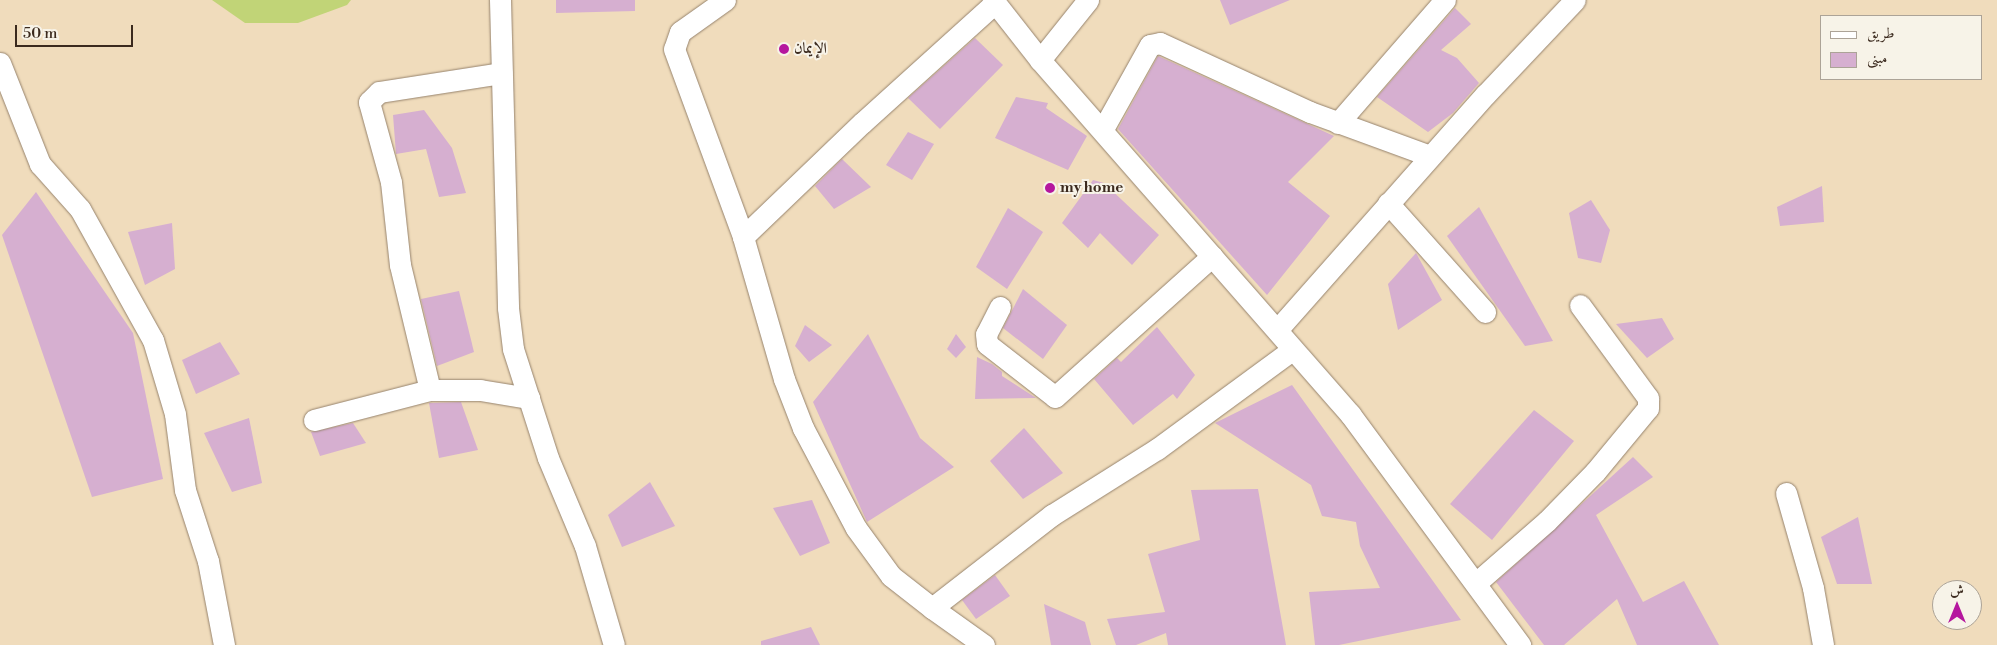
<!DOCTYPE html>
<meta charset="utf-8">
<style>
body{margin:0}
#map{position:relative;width:1997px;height:645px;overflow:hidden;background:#f0dcbc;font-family:"Libre Bodoni",Amiri,serif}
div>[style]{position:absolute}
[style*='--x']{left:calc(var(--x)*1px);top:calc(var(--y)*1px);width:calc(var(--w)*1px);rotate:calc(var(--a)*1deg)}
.green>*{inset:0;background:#c1d477}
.building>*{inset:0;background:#d6afd0}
.roads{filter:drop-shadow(0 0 1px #96836d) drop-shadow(0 0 1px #96836d)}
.minor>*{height:21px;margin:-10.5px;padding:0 10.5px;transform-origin:10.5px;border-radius:10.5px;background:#fff}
.dots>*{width:14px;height:14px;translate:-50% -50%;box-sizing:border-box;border:2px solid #f7f3e8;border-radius:50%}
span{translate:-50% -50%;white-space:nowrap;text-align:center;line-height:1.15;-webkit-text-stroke:4px #f7f3e8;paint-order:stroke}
.poi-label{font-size:15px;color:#3b2a1e;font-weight:700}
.left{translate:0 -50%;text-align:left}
.legend{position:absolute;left:1820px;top:15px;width:162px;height:65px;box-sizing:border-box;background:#f7f3e8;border:1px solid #aca397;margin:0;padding:6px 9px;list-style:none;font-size:15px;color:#3b2a1e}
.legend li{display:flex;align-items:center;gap:10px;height:25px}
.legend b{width:25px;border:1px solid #aca397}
.north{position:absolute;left:1932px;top:580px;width:50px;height:50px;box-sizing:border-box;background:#f7f3e8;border:1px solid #aca397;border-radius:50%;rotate:0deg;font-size:14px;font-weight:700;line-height:20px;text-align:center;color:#3b2a1e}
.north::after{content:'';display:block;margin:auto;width:18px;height:22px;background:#b5179e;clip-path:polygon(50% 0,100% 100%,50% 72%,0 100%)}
.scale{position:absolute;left:15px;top:25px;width:118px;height:22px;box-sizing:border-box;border:2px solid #3b2a1e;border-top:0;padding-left:6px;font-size:15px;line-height:18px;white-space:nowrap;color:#3b2a1e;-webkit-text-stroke:4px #f7f3e8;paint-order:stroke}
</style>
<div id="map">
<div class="green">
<i style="clip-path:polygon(212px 0,351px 0,347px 5px,298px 23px,245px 23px)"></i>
</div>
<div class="building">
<i style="clip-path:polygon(556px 0,635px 0,635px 11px,556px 13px)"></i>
<i style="clip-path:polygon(1220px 0,1290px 0,1230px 25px)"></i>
<i style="clip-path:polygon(1455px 8px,1471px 24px,1441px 50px,1457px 58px,1479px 83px,1453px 113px,1428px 132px,1377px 97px)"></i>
<i style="clip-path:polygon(975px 38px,1003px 65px,940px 129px,908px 98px)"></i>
<i style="clip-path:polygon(1158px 56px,1334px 136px,1288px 182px,1330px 216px,1267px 295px,1118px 129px)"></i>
<i style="clip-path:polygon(1016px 97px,1048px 103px,1046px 108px,1087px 136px,1068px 170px,995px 138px)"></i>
<i style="clip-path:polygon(424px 110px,452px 148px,466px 193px,439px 197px,426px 149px,396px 154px,393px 115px)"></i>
<i style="clip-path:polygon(908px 132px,934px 144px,912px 180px,886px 165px)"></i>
<i style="clip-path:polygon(842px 159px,871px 187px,834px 209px,815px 186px)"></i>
<i style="clip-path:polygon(1093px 180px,1104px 183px,1159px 235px,1132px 265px,1100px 233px,1088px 248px,1062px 223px)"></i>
<i style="clip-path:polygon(1822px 186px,1824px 222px,1780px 226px,1777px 207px)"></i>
<i style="clip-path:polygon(36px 192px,133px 333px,163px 479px,92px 497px,2px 235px)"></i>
<i style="clip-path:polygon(1591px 200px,1610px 230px,1601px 263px,1578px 258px,1569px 213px)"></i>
<i style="clip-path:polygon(1479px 207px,1553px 341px,1525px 346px,1447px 236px)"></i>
<i style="clip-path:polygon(1008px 208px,1043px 232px,1007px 289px,976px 267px)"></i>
<i style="clip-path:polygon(172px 223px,175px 269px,145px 285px,128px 232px)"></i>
<i style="clip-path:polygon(1416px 253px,1442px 300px,1398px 330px,1388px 284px)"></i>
<i style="clip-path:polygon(1023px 289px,1067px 325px,1043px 359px,1003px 328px)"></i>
<i style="clip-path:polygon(459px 291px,474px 352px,437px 366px,421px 299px)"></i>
<i style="clip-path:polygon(1662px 318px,1674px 339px,1647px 358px,1616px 324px)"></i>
<i style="clip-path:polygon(805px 325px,832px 345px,809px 362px,795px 346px)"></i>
<i style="clip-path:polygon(1157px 327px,1195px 375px,1177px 399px,1173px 394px,1133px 425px,1094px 379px,1117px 358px,1121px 362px)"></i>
<i style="clip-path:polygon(868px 334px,920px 438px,954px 467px,867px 522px,813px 402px)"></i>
<i style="clip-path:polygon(956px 334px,966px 347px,956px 358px,947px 349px)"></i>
<i style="clip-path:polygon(220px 342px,240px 374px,196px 394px,182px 360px)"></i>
<i style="clip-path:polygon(977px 357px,992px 364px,1002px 372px,1002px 376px,1036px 398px,975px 399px)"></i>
<i style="clip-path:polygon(1292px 385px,1461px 620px,1339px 645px,1315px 645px,1309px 592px,1380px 588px,1360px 546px,1356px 522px,1322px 516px,1311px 485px,1215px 423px)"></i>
<i style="clip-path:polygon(461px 402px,478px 450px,439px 458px,429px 403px)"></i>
<i style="clip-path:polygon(1534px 410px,1574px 441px,1492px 540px,1450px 504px)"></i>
<i style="clip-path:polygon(249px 418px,262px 483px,232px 492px,204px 433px)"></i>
<i style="clip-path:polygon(353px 423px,366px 443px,320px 456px,311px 432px)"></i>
<i style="clip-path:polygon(1024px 428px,1063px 473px,1023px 499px,990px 461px)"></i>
<i style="clip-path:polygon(1633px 457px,1653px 477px,1596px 515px,1643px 602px,1684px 581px,1719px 645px,1637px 645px,1617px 599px,1564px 645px,1544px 645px,1496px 582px)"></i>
<i style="clip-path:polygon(650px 482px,675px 526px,622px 547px,608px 515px)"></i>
<i style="clip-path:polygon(1258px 489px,1286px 645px,1168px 645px,1166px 633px,1136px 645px,1116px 645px,1107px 619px,1165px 612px,1148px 554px,1200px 540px,1191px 490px)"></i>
<i style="clip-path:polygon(812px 500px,830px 543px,800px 556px,773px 508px)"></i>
<i style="clip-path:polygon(1858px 517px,1872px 584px,1837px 584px,1821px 537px)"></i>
<i style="clip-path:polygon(995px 575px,1010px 596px,976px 619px,962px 600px)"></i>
<i style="clip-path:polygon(1044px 604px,1085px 622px,1091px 645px,1051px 645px)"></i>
<i style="clip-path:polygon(811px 627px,820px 645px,761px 645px,761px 641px)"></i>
</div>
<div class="roads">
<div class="minor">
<i style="--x:500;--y:0;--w:308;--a:88.5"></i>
<i style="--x:508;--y:308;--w:41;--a:83"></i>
<i style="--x:513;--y:349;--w:114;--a:72.2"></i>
<i style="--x:548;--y:458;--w:95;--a:67.2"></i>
<i style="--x:585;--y:546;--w:103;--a:73.7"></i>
<i style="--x:725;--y:0;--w:55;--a:144.6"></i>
<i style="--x:680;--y:32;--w:18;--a:109"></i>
<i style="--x:674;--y:49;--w:200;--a:69.8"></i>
<i style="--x:743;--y:237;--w:148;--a:73.9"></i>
<i style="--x:784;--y:379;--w:53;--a:68.8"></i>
<i style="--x:803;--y:428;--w:113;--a:62.1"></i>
<i style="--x:856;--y:528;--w:59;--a:53.9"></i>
<i style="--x:891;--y:576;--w:52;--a:38"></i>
<i style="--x:993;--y:0;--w:76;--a:51.9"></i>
<i style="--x:1040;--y:60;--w:471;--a:48.8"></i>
<i style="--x:1350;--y:414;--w:287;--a:53.6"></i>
<i style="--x:1040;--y:60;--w:77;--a:-51.3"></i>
<i style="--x:0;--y:63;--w:109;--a:68.4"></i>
<i style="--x:40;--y:164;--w:60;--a:48.4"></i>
<i style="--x:80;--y:209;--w:150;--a:60.9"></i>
<i style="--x:153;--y:340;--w:77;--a:73.4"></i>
<i style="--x:175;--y:414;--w:77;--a:82.5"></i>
<i style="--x:185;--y:490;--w:75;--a:72.1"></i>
<i style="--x:208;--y:561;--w:86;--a:79.2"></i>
<i style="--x:1338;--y:123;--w:163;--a:-49"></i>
<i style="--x:1103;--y:129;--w:96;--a:-60.8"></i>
<i style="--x:1150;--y:45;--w:10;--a:-11"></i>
<i style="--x:1160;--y:43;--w:165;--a:24.7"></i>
<i style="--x:1310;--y:112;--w:128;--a:20.1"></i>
<i style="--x:1388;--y:203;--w:146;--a:48.3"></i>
<i style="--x:743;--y:237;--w:165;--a:-43.8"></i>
<i style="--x:862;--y:123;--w:179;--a:-42.1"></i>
<i style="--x:1000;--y:307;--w:30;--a:117"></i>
<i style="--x:986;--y:334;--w:10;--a:84"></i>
<i style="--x:987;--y:344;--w:86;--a:37.9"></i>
<i style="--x:1055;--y:397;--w:211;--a:-41.9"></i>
<i style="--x:1277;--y:330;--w:315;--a:-48.5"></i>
<i style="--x:1486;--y:94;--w:129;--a:-46.6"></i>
<i style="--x:430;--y:390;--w:129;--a:-103.5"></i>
<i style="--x:400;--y:265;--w:83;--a:-96.2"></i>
<i style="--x:391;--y:182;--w:83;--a:-105.4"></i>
<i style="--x:369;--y:102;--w:14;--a:-45"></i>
<i style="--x:379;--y:92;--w:124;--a:-8.8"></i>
<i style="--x:314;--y:420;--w:120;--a:-14.5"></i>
<i style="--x:430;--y:390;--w:50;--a:0"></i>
<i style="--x:480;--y:390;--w:50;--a:9.3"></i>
<i style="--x:1786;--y:493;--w:99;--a:74.1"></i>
<i style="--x:1813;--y:588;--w:58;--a:80"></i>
<i style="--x:1476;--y:583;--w:94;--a:-41.1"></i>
<i style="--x:1547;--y:521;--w:69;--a:-45.6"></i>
<i style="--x:1595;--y:472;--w:83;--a:-50.4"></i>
<i style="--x:1648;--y:408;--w:10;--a:-90"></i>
<i style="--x:1648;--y:398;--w:115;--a:-126.2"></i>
<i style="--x:984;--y:645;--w:64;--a:-144.6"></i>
<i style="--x:932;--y:608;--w:152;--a:-37.8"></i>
<i style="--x:1052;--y:515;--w:124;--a:-32.2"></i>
<i style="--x:1157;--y:449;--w:167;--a:-36.3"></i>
</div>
</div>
<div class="dots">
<i style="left:784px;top:49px;background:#b5179e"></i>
<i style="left:1050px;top:188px;background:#b5179e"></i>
</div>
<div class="poi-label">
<span class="left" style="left:794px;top:49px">الإيمان</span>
<span class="left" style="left:1060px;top:188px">my home</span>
</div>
<ul class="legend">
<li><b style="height:6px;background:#fff"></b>طريق</li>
<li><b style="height:14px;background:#d6afd0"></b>مبنى</li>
</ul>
<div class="north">ش</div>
<div class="scale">50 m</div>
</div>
